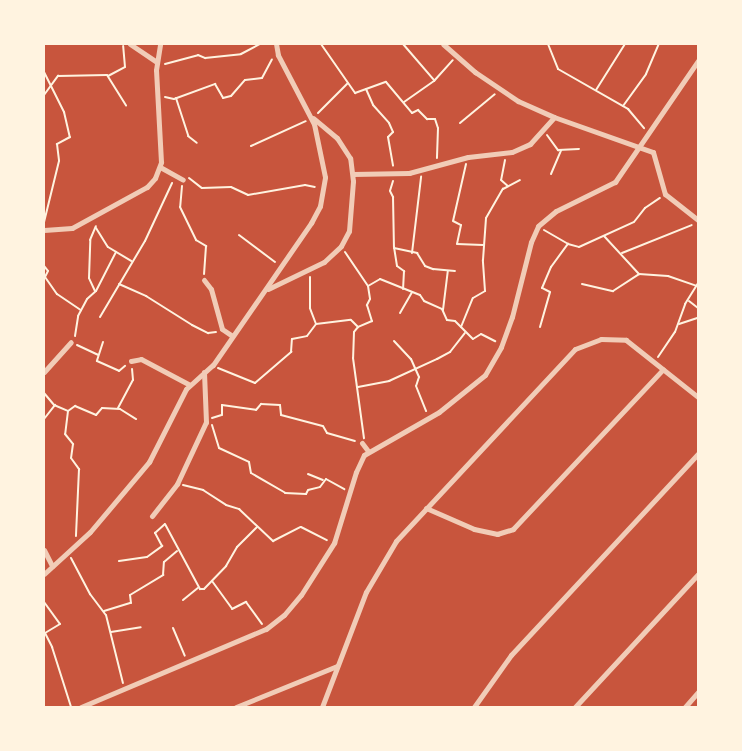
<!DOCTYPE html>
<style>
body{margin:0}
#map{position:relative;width:742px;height:751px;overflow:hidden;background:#c8553d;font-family:Commissioner,sans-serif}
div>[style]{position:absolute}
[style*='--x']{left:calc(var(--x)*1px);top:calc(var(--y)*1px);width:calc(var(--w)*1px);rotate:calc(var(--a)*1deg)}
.path>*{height:2px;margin:-1px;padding:0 1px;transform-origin:1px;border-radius:1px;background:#fff3e0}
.minor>*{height:5px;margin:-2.5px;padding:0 2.5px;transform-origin:2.5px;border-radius:2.5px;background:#f1ccb7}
span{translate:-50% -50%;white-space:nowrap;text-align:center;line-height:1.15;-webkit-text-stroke:5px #fff3e0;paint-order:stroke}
.frame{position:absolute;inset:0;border:45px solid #fff3e0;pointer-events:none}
</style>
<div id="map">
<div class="path">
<i style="--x:321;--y:44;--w:60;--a:55.2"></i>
<i style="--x:355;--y:93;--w:33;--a:-20"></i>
<i style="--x:386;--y:82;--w:40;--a:50"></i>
<i style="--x:412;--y:113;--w:7;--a:-27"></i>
<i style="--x:418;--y:110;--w:13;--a:45"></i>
<i style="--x:427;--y:119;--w:8;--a:0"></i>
<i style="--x:435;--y:119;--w:9;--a:72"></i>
<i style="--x:438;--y:128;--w:30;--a:92"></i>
<i style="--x:403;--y:44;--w:48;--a:49.3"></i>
<i style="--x:548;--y:44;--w:27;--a:68"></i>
<i style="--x:558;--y:69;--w:81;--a:29.7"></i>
<i style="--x:628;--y:109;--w:25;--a:50"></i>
<i style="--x:165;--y:64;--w:34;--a:-15"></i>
<i style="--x:198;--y:55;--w:8;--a:23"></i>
<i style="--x:205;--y:58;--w:36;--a:-6"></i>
<i style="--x:241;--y:54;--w:21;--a:-28"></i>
<i style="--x:44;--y:72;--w:45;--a:63.4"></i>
<i style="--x:64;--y:112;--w:26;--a:77"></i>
<i style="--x:70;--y:137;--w:15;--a:152"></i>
<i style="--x:57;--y:144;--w:17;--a:83"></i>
<i style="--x:59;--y:161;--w:63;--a:103.8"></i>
<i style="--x:108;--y:76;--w:19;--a:-28"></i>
<i style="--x:125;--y:67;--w:21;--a:-95"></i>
<i style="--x:366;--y:89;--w:17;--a:66"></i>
<i style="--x:373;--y:105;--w:24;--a:48"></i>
<i style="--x:389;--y:123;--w:10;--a:66"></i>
<i style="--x:393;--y:132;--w:7;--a:135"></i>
<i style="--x:388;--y:137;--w:29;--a:80"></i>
<i style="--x:596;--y:90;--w:54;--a:-57.8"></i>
<i style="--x:44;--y:95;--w:24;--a:-54"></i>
<i style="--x:58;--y:76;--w:49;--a:-1.2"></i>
<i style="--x:107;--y:75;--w:36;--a:58"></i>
<i style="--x:165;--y:97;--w:9;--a:13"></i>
<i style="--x:174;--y:99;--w:44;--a:-20.1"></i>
<i style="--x:215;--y:84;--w:16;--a:60"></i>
<i style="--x:223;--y:98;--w:8;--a:-14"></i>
<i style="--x:231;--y:96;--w:21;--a:-49"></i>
<i style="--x:245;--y:80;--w:17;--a:-7"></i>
<i style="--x:262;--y:78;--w:21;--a:-62"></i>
<i style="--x:176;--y:98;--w:40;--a:72"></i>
<i style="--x:188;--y:136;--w:11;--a:38"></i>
<i style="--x:404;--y:102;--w:37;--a:-35"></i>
<i style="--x:434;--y:81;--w:28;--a:-48"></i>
<i style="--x:623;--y:106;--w:39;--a:-54"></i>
<i style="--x:646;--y:74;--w:33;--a:-67"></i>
<i style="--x:318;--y:113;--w:42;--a:-45"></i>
<i style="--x:460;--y:123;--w:45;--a:-39.6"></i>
<i style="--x:547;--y:135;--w:19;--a:54"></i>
<i style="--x:558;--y:150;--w:21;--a:-3"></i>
<i style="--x:251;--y:146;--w:60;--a:-24.4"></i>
<i style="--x:505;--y:160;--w:20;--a:101"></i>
<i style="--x:501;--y:180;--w:9;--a:41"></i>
<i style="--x:466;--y:164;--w:58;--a:102.8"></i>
<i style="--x:453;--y:221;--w:9;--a:27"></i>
<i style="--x:461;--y:225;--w:19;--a:102"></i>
<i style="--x:457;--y:244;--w:26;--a:2"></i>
<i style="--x:551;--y:174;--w:26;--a:-67"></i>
<i style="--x:189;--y:178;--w:16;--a:38"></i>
<i style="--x:202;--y:188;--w:29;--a:-2"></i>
<i style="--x:231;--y:187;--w:19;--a:25"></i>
<i style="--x:248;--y:195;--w:58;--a:-10"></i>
<i style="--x:305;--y:185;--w:10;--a:11"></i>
<i style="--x:393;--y:181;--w:10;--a:107"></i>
<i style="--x:390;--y:191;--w:7;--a:63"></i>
<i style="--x:393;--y:197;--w:50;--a:88.9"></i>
<i style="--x:394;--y:247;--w:19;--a:81"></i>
<i style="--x:397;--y:266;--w:9;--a:36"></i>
<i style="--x:404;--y:271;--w:18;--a:93"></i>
<i style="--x:182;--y:186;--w:21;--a:95"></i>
<i style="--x:180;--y:207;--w:37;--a:64"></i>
<i style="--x:196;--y:240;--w:12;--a:31"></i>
<i style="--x:206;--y:246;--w:28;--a:94"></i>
<i style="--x:96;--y:228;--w:22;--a:58"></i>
<i style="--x:108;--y:247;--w:27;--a:31"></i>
<i style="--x:544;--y:230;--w:28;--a:30"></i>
<i style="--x:568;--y:244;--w:11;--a:15"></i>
<i style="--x:579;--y:247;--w:60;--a:-24.4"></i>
<i style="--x:634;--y:222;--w:18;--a:-52"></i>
<i style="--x:645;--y:208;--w:18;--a:-34"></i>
<i style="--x:239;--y:235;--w:45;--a:36.9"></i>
<i style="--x:604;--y:236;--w:52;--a:47.4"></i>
<i style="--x:639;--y:274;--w:29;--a:4"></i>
<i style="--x:668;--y:276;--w:31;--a:19"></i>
<i style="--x:394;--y:248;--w:24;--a:12"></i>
<i style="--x:417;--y:253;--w:15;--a:58"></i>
<i style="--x:425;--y:266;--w:9;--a:21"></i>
<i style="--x:433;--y:269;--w:22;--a:5"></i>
<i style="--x:345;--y:252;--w:41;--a:55.9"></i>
<i style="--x:368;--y:286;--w:13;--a:81"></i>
<i style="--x:370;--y:299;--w:7;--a:117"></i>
<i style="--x:367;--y:305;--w:17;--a:73"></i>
<i style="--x:372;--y:321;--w:15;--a:157"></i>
<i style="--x:412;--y:253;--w:77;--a:-83.2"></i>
<i style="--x:622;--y:253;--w:75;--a:-21.8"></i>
<i style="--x:44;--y:266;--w:6;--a:51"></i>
<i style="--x:48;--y:271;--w:7;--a:117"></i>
<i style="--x:45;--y:277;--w:21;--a:55"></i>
<i style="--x:57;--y:294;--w:29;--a:34"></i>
<i style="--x:119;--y:284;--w:30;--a:24"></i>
<i style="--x:146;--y:296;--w:54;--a:32.2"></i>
<i style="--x:192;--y:325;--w:18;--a:27"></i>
<i style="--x:208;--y:333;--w:8;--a:-7"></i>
<i style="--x:582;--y:284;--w:32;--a:13"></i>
<i style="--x:613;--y:291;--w:31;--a:-33"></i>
<i style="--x:368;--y:286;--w:14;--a:-30"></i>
<i style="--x:380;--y:279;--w:43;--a:21.8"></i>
<i style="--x:420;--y:295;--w:7;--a:56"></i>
<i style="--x:424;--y:301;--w:20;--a:24"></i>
<i style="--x:442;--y:309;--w:12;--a:66"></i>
<i style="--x:447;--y:320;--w:8;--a:7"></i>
<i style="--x:455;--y:321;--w:25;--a:45"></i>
<i style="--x:473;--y:339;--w:9;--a:-32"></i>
<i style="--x:481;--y:334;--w:16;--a:27"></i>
<i style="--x:95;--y:291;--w:14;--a:-115"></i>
<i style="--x:89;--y:278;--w:38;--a:-88"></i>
<i style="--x:90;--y:240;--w:15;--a:-67"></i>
<i style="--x:689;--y:301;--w:11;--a:38"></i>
<i style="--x:443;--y:310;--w:39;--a:-83"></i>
<i style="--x:400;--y:313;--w:24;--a:-60"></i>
<i style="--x:100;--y:317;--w:88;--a:-59.4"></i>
<i style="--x:145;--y:241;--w:64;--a:-65"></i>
<i style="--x:316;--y:324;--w:35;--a:-7"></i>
<i style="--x:351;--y:320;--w:10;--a:45"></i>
<i style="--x:358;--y:327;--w:6;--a:129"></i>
<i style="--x:354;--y:332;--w:26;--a:92"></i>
<i style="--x:353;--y:358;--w:81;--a:82.2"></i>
<i style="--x:679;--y:324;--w:20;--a:-18"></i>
<i style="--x:461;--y:327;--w:31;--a:-68"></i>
<i style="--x:473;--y:298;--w:14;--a:-30"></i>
<i style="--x:485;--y:291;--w:31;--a:-94"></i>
<i style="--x:483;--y:260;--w:42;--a:-85.9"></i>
<i style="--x:486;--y:218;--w:34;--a:-60"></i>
<i style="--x:503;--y:189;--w:19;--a:-28"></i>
<i style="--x:540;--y:327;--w:36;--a:-74"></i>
<i style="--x:550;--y:292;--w:9;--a:-153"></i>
<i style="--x:542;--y:288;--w:23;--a:-67"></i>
<i style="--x:551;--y:267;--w:29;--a:-54"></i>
<i style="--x:75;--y:336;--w:20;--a:-81"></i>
<i style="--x:78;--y:316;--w:19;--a:-62"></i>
<i style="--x:87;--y:299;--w:12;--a:-42"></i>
<i style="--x:96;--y:291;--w:44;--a:-62.9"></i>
<i style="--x:394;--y:341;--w:25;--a:47"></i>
<i style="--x:411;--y:359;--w:20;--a:66"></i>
<i style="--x:419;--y:377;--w:9;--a:108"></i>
<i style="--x:416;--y:386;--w:27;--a:68"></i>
<i style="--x:103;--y:342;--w:20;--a:108"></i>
<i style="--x:97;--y:361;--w:24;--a:24"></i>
<i style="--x:119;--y:371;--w:8;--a:-40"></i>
<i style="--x:77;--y:345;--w:23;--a:25"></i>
<i style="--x:658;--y:357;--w:30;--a:-56"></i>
<i style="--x:675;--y:332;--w:30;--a:-70"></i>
<i style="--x:685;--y:304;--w:25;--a:-58"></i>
<i style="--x:218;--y:368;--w:40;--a:22"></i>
<i style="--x:255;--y:383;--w:48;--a:-40.7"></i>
<i style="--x:291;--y:352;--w:13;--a:-86"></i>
<i style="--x:292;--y:339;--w:15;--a:-11"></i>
<i style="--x:307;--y:336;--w:15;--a:-53"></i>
<i style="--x:316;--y:324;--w:17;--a:-111"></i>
<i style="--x:310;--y:308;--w:31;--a:-90"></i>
<i style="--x:358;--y:387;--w:32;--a:-11"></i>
<i style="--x:389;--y:381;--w:53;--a:-24.6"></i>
<i style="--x:437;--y:359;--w:15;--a:-28"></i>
<i style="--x:450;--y:352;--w:24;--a:-52"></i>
<i style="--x:44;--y:393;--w:16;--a:50"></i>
<i style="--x:54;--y:405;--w:15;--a:23"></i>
<i style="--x:118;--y:408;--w:32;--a:-62"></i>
<i style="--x:133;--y:380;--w:11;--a:-95"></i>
<i style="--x:68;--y:411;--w:23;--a:97"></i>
<i style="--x:65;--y:434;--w:13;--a:51"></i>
<i style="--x:73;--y:444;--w:14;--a:98"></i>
<i style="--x:71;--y:458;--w:14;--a:54"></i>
<i style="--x:79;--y:469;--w:67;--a:92.6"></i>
<i style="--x:68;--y:411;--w:9;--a:-36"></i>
<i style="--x:75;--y:406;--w:23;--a:23"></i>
<i style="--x:96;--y:415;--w:9;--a:-49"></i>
<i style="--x:102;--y:408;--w:18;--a:3"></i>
<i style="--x:120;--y:409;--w:19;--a:32"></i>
<i style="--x:212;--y:418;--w:10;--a:-17"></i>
<i style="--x:222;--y:415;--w:10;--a:-90"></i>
<i style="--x:222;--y:405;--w:34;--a:8"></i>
<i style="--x:256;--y:410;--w:8;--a:-50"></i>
<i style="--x:261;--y:404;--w:19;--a:3"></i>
<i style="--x:280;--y:405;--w:10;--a:84"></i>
<i style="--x:281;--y:415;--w:43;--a:14.7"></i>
<i style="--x:323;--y:426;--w:8;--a:60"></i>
<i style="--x:327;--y:433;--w:29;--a:16"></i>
<i style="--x:44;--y:419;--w:18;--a:-52"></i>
<i style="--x:212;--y:425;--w:24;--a:73"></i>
<i style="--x:219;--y:448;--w:33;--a:25"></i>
<i style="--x:249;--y:462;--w:11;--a:80"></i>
<i style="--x:251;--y:473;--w:39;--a:30"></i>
<i style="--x:285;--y:493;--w:21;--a:3"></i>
<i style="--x:306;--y:494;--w:4;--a:-63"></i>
<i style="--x:308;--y:490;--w:12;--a:-14"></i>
<i style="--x:320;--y:487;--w:10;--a:-53"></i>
<i style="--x:326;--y:479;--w:21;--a:29"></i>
<i style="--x:308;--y:474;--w:16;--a:22"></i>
<i style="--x:183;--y:485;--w:21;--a:14"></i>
<i style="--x:203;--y:490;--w:27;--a:33"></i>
<i style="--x:226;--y:505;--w:14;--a:17"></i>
<i style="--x:239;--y:509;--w:47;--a:43.3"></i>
<i style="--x:273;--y:541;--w:31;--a:-27"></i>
<i style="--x:301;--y:527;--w:29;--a:27"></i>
<i style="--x:165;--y:524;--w:74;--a:61.7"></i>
<i style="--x:200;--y:589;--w:4;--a:0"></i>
<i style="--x:204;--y:589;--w:32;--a:-46"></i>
<i style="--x:226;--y:566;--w:22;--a:-60"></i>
<i style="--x:237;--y:547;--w:28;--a:-45"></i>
<i style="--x:71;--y:558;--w:41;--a:62.2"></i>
<i style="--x:90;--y:594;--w:26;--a:53"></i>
<i style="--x:106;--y:615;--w:70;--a:76"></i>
<i style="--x:119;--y:561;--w:28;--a:-8"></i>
<i style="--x:147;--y:557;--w:19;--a:-36"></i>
<i style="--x:162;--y:546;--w:15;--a:-118"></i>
<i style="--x:155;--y:533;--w:13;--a:-42"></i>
<i style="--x:212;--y:581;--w:34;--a:54"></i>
<i style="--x:232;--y:609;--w:16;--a:-27"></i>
<i style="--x:246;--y:602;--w:27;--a:54"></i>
<i style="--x:183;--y:600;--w:19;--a:-39"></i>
<i style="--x:44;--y:602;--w:27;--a:54"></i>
<i style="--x:60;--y:624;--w:17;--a:149"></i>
<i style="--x:45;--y:633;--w:16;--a:63"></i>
<i style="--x:52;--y:647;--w:63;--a:72.4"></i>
<i style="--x:104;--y:611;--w:28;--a:-17"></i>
<i style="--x:131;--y:603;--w:8;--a:-97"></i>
<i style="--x:130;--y:595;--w:39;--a:-31"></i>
<i style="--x:163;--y:575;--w:13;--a:-86"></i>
<i style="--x:164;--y:562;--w:17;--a:-40"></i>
<i style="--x:173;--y:628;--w:30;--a:67"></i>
<i style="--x:111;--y:632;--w:30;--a:-9"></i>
</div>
<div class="minor">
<i style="--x:130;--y:44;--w:32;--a:34"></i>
<i style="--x:443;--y:44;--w:43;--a:41.2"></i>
<i style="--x:475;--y:72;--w:52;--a:34"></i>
<i style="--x:518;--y:101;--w:39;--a:24"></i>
<i style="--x:554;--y:117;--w:105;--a:19.5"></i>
<i style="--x:653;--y:152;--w:44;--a:74.1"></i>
<i style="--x:665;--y:194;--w:42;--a:38.2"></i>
<i style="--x:160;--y:167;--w:26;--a:29"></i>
<i style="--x:353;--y:174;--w:56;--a:-1"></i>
<i style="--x:409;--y:173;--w:61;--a:-15.2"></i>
<i style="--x:468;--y:157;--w:44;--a:-6.5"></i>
<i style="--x:512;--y:152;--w:20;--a:-24"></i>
<i style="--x:530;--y:144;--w:36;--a:-48"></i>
<i style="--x:44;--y:230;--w:28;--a:-4"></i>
<i style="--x:72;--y:228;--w:85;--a:-28.7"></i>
<i style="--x:147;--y:187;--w:12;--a:-48"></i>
<i style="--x:155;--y:178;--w:17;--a:-69"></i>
<i style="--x:161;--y:162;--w:92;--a:-93.1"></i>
<i style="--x:156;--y:70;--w:26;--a:-81"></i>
<i style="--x:204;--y:280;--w:11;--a:52"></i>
<i style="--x:211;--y:289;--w:41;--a:74.6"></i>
<i style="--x:222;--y:329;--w:11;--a:34"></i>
<i style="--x:268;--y:289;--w:62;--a:-25.7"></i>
<i style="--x:324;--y:262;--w:23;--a:-43"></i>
<i style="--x:341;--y:246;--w:17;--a:-62"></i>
<i style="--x:349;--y:231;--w:50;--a:-85.4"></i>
<i style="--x:353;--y:181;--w:23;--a:-97"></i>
<i style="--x:350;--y:158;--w:24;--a:-123"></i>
<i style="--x:337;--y:138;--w:31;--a:-140"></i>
<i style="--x:131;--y:361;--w:10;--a:-11"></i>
<i style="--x:141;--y:359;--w:55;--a:28"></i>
<i style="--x:44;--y:372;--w:40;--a:-48"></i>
<i style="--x:362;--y:443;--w:10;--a:53"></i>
<i style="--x:426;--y:508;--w:52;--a:23.6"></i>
<i style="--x:474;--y:529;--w:24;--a:12"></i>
<i style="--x:497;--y:534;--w:17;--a:-17"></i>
<i style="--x:513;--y:529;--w:219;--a:-46.8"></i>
<i style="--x:152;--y:516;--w:41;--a:-52"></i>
<i style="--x:177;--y:484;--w:68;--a:-64.9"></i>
<i style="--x:206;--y:422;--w:50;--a:-92.3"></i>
<i style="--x:44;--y:550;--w:18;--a:63"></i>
<i style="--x:44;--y:574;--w:62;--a:-42.4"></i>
<i style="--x:90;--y:532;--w:92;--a:-49.9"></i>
<i style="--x:149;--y:462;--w:82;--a:-63.1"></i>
<i style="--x:186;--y:389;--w:36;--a:-42"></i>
<i style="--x:213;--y:365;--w:173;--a:-55.4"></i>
<i style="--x:311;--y:223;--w:19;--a:-62"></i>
<i style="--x:320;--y:206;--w:29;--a:-80"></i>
<i style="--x:325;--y:177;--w:54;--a:-101.7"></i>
<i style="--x:314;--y:124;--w:78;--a:-117.6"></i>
<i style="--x:278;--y:55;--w:11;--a:-100"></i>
<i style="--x:81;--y:707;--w:201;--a:-22.9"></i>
<i style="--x:266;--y:629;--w:23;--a:-38"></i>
<i style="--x:284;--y:615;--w:26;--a:-50"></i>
<i style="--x:301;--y:595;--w:62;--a:-57.6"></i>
<i style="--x:334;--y:543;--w:74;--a:-72.8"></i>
<i style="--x:356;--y:472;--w:19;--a:-65"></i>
<i style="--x:364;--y:455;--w:86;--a:-29.8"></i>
<i style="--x:439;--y:412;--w:59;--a:-38.8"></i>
<i style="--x:485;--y:375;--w:32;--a:-60"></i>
<i style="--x:501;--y:347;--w:32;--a:-70"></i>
<i style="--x:512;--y:317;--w:77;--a:-75.8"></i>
<i style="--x:531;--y:242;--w:17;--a:-66"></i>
<i style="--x:538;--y:226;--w:23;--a:-40"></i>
<i style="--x:556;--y:211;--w:66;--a:-26.2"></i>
<i style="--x:615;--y:182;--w:147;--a:-55.6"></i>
<i style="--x:236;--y:707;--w:109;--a:-22.1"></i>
<i style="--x:322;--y:707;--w:123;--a:-69.1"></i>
<i style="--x:366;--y:592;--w:59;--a:-59.5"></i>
<i style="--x:396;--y:541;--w:262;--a:-47"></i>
<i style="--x:575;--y:349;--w:28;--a:-21"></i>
<i style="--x:601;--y:339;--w:25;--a:2"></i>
<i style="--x:626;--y:340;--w:92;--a:38.4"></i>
<i style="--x:474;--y:707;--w:64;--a:-54.6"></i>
<i style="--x:511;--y:655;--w:275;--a:-47.1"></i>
<i style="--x:575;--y:707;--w:181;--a:-47.2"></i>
<i style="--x:685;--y:707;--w:20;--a:-49"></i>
</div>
<div class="frame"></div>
</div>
